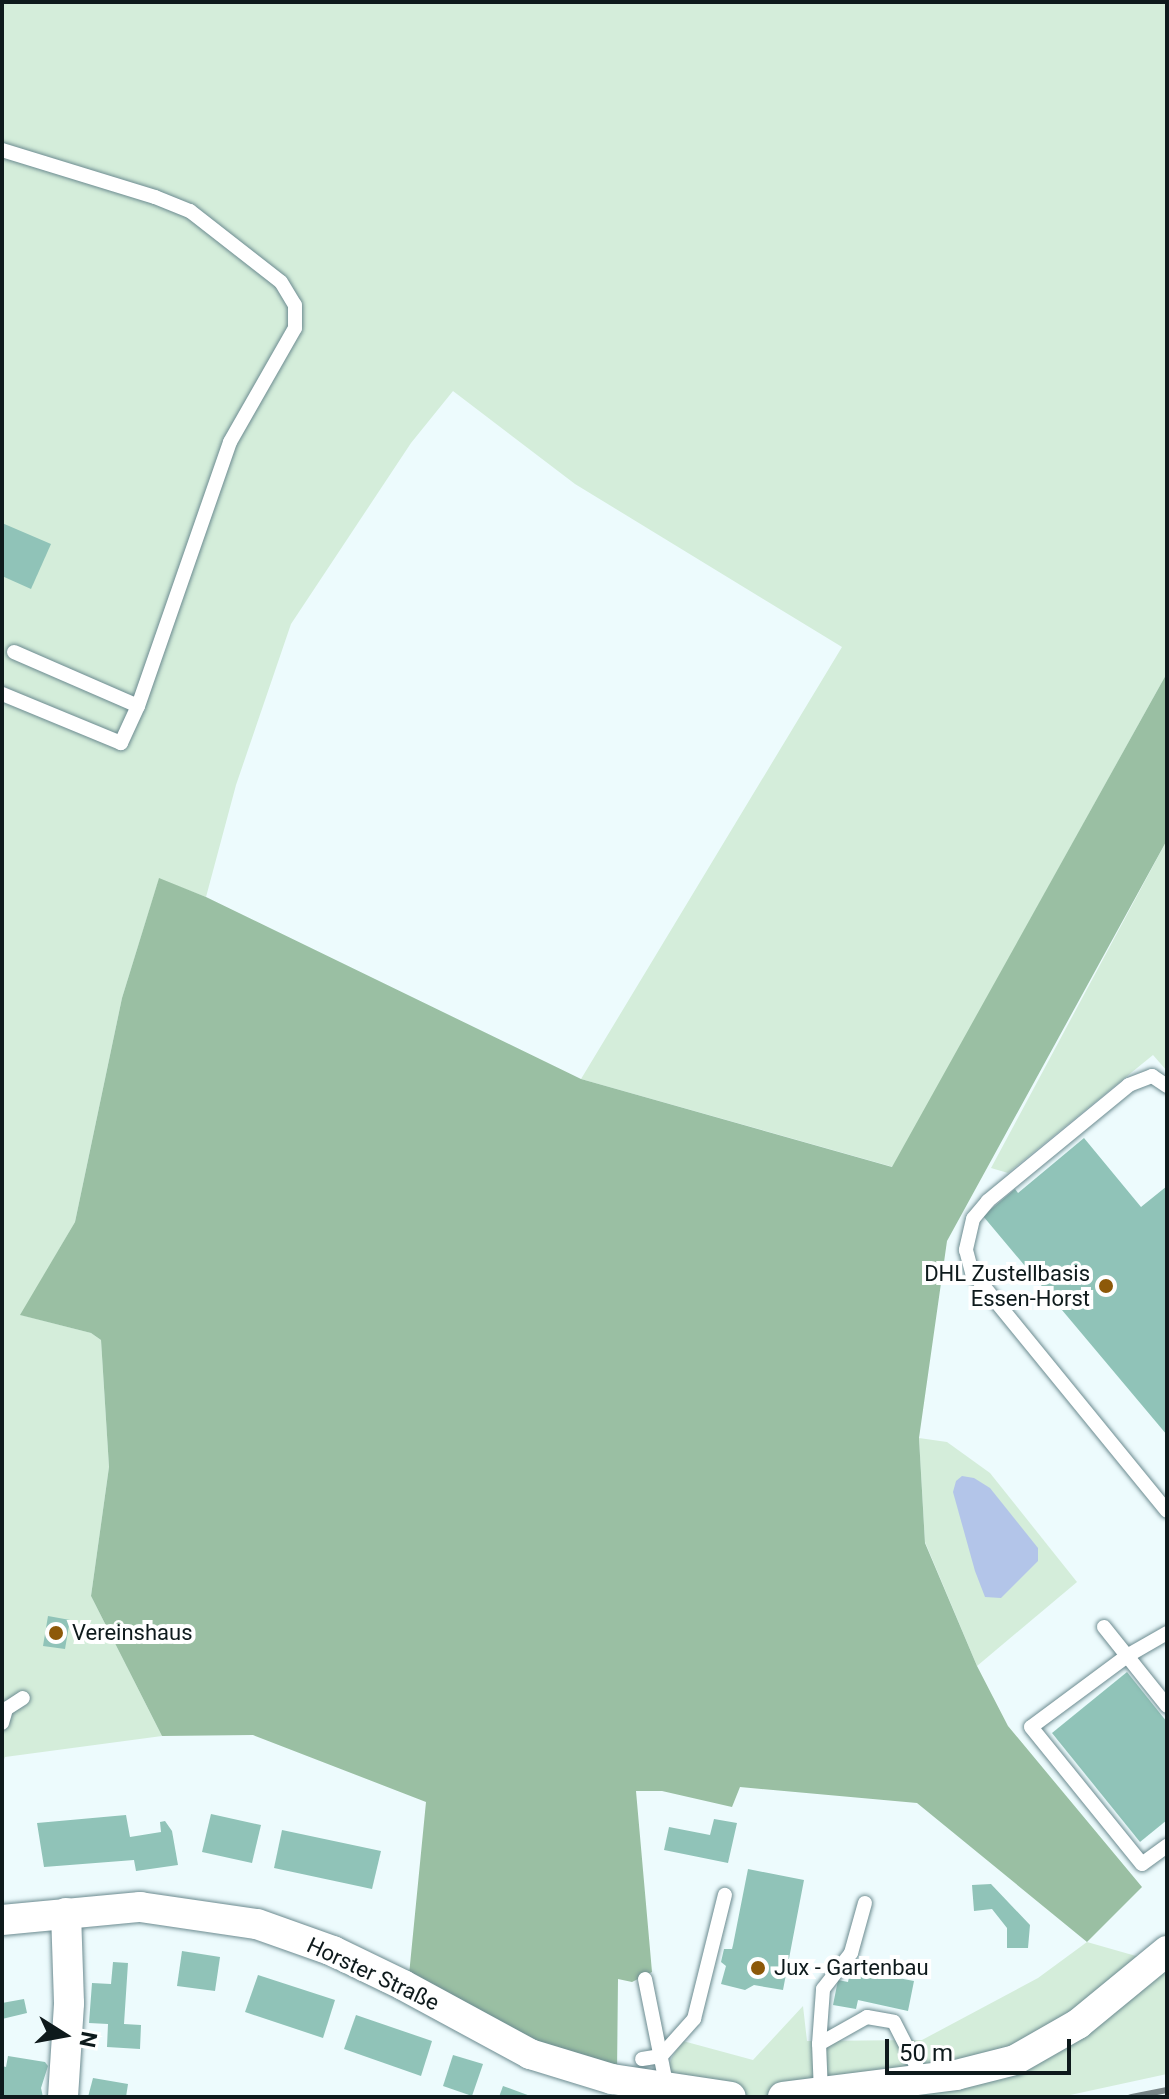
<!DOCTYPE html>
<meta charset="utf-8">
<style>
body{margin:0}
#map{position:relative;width:1169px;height:2099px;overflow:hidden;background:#edfbfd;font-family:Roboto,sans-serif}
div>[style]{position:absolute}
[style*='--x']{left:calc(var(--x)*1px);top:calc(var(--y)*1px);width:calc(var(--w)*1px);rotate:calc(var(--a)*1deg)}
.green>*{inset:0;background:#d4edda}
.forest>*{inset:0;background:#9abfa3}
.water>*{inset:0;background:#b3c5e9}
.building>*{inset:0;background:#90c3b8}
.roads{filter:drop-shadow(0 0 2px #6c8b90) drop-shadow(0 0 2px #6c8b90)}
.lane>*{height:14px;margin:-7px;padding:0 7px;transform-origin:7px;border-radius:7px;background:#fff}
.street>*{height:30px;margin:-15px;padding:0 15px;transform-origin:15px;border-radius:15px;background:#fff}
.rail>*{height:6px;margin:-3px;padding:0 3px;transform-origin:3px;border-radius:3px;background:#798688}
.dots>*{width:22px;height:22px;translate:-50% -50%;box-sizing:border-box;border:4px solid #fff;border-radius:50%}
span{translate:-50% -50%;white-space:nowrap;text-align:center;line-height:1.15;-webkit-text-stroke:8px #fff;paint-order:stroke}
.poi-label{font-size:22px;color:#0e1a1c}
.right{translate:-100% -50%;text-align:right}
.left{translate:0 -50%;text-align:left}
.street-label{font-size:22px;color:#0e1a1c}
.frame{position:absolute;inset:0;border:4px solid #0e1a1c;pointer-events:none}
.north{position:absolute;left:24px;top:1995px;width:80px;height:80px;-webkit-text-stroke:6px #fff;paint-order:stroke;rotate:101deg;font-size:22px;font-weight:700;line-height:32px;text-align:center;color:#0e1a1c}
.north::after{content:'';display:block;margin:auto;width:28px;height:36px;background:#0e1a1c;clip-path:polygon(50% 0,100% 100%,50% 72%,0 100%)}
.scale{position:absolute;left:885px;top:2039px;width:186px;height:36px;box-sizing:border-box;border:4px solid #0e1a1c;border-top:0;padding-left:10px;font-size:24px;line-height:28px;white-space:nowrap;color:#0e1a1c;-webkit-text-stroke:6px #fff;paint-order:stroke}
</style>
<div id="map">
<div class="green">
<i style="clip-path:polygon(2px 2px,1167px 2px,1167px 673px,893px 1167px,581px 1079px,842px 647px,575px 484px,453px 391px,411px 443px,291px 624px,236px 785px,206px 897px,159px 879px,122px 998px,75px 1222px,21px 1315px,91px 1333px,101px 1340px,109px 1467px,91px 1596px,162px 1736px,5px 1757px,2px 1765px)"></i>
<i style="clip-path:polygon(1167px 840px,1167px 1071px,1153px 1055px,1008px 1173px,991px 1168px)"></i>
<i style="clip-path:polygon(919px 1438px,947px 1442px,990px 1473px,1077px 1582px,977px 1666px,925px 1542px)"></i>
<i style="clip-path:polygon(1087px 1942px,1157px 1962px,1167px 1954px,1167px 2074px,1061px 2097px,747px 2097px,661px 2090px,672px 2057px,683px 2041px,753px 2060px,803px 2006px,807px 2041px,922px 2040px,1038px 1978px)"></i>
</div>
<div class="forest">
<i style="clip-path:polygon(1167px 673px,1167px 840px,947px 1241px,919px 1438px,925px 1543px,977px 1666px,1008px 1726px,1142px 1887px,1087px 1942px,917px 1803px,740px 1787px,732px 1807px,662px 1791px,636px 1791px,652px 1972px,632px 1982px,618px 1979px,617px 2074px,611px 2078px,408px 1985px,426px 1802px,253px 1735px,162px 1736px,91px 1596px,109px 1467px,101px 1340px,91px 1333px,20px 1315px,75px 1222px,122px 998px,159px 878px,206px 897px,581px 1079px,892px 1167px)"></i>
</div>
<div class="water">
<i style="clip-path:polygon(962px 1476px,974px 1478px,990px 1488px,1038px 1548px,1038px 1561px,1001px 1598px,985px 1597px,975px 1571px,953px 1492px,956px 1481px)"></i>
</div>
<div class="building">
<i style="clip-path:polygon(2px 523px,51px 544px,31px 589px,2px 576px)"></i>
<i style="clip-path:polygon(1084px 1138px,1141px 1207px,1167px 1186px,1167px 1435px,983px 1216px,1015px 1189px,1018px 1193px)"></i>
<i style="clip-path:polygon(48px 1616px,70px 1620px,65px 1649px,43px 1646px)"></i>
<i style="clip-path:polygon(1127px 1672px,1167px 1722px,1167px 1820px,1140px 1842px,1052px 1733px)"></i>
<i style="clip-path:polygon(211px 1814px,261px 1825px,252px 1863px,202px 1852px)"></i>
<i style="clip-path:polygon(126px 1815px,130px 1837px,161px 1832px,160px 1822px,165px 1821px,172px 1831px,178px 1865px,136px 1871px,134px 1860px,44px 1867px,37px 1823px)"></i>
<i style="clip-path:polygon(714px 1819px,737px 1823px,728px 1863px,664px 1850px,669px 1827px,710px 1835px)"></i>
<i style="clip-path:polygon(282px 1830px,381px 1851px,372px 1889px,274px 1868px)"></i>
<i style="clip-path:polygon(748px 1869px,804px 1880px,783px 1990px,754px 1985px,745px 1990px,721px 1984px,726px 1966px,721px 1962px,724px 1949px,732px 1949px,733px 1945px)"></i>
<i style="clip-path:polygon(991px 1884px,1030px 1925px,1028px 1948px,1007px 1948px,1007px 1928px,992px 1909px,974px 1911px,972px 1885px)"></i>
<i style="clip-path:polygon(182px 1951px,220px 1957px,215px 1991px,177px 1986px)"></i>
<i style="clip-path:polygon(113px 1962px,128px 1963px,124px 2024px,141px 2025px,140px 2049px,107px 2047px,108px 2024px,89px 2023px,92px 1983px,111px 1984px)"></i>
<i style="clip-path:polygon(852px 1962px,878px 1967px,877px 1974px,914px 1981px,908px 2011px,858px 2000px,856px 2009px,833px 2005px,838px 1980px,848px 1982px)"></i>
<i style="clip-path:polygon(258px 1975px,335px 2000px,323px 2038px,245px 2012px)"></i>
<i style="clip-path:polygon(24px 1999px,27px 2013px,2px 2019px,2px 2003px)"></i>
<i style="clip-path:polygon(356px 2015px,432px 2041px,421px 2076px,344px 2049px)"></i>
<i style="clip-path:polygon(453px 2055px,483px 2064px,472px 2096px,443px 2086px)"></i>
<i style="clip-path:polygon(8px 2056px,45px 2062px,48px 2066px,41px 2088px,43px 2097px,2px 2097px,2px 2066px,6px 2067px)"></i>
<i style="clip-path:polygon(93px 2078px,128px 2084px,126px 2097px,88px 2097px)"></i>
<i style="clip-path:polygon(503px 2086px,533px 2097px,499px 2097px)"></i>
</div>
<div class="roads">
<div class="lane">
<i style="--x:2;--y:150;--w:160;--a:17.1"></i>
<i style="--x:155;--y:197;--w:38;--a:22"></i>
<i style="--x:190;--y:211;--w:115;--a:38"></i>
<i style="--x:281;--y:282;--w:27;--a:59"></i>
<i style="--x:295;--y:305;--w:23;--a:90"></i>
<i style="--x:295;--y:328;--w:131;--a:119.7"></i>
<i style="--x:230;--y:442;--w:280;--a:109.2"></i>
<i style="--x:138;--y:706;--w:41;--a:114.7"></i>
<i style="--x:121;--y:743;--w:129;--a:-157.6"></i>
<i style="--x:14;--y:652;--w:135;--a:23.5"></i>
<i style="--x:1167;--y:1086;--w:18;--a:-146"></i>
<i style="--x:1152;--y:1076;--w:25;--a:159"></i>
<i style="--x:1129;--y:1085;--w:183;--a:140.6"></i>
<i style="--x:988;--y:1201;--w:23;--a:130"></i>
<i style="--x:973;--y:1219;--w:32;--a:103"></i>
<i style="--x:966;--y:1250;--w:23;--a:75"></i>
<i style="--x:972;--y:1272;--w:308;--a:50.8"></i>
<i style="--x:1104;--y:1627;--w:101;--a:51.4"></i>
<i style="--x:1167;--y:1633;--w:46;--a:150.1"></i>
<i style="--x:1127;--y:1656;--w:119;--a:143.5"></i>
<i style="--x:1031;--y:1727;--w:176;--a:51"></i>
<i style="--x:1142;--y:1864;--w:31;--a:-36"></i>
<i style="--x:2;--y:1723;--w:15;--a:-74"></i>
<i style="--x:6;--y:1709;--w:20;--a:-33"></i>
<i style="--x:645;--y:1979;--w:111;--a:78.6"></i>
<i style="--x:819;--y:2044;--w:55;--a:-85.8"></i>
<i style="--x:823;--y:1989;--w:46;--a:-52.1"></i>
<i style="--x:851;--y:1953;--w:52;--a:-74.4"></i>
<i style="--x:642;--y:2059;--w:19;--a:-9"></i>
<i style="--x:661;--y:2056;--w:50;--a:-48.3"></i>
<i style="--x:694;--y:2019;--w:128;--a:-76"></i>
<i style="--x:821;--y:2093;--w:49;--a:-92.3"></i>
<i style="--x:819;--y:2044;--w:55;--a:-29.4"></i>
<i style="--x:867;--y:2017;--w:27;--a:10"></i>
<i style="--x:894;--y:2022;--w:64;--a:63"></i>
</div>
<div class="street">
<i style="--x:2;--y:1920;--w:139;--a:-5.4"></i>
<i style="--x:140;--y:1907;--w:118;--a:8.3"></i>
<i style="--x:257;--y:1924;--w:81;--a:19.6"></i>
<i style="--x:333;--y:1951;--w:78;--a:25.9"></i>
<i style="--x:403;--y:1985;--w:145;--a:28.5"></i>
<i style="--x:530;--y:2054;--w:86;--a:17"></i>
<i style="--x:612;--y:2079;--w:120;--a:8.6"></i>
<i style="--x:63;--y:2097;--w:94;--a:-86.3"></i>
<i style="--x:69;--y:2003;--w:90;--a:-91.9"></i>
<i style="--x:783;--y:2097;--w:174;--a:-7.2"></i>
<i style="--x:956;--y:2075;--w:61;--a:-14.3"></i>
<i style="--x:1015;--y:2060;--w:73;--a:-29.7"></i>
<i style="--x:1078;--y:2024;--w:115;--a:-39.4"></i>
</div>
</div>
<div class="rail">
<i style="--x:1131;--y:2097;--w:37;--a:-11"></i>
</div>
<div class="dots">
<i style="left:1106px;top:1286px;background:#8d5909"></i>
<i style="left:56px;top:1633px;background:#8d5909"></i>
<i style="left:758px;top:1968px;background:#8d5909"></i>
</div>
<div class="poi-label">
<span class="right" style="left:1090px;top:1286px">DHL Zustellbasis<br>Essen-Horst</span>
<span class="left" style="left:72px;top:1633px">Vereinshaus</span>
<span class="left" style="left:774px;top:1968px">Jux - Gartenbau</span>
</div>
<div class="street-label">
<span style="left:373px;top:1974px;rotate:25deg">Horster Straße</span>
</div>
<div class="frame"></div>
<div class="north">N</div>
<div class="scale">50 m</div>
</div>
